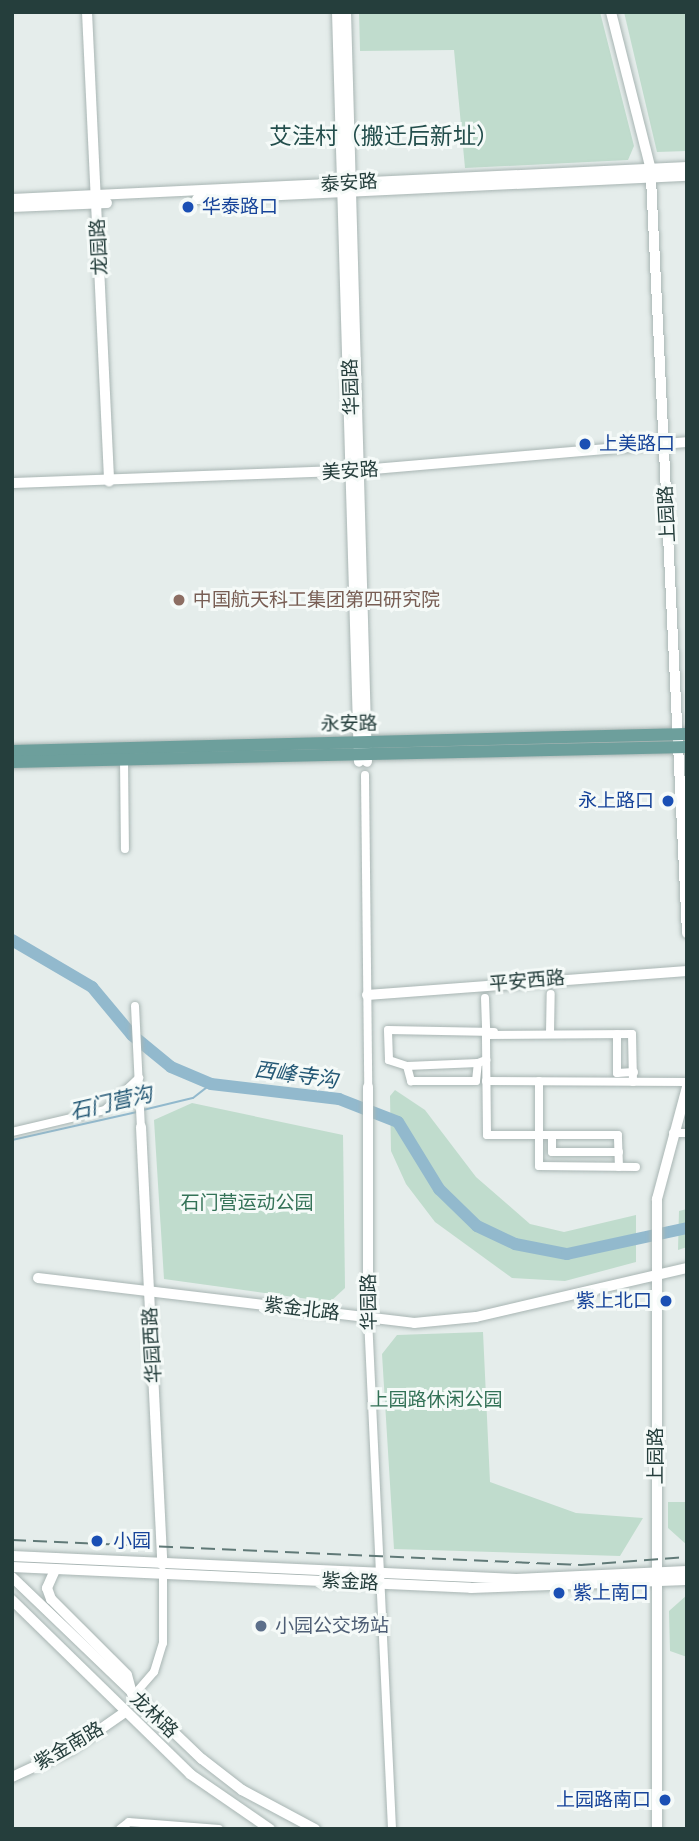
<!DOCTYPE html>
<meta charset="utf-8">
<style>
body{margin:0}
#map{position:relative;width:699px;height:1841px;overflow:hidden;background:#e5edeb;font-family:"DM Sans","Noto Sans SC",sans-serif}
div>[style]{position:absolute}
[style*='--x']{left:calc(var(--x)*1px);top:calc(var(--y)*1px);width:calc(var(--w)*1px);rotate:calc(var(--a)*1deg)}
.green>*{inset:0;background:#c0dccd}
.stream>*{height:2px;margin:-1px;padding:0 1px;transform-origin:1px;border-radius:1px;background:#92b9cd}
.river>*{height:12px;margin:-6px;padding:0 6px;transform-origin:6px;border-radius:6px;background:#92b9cd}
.roads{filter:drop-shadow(0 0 2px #a8b5b3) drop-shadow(0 0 2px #a8b5b3)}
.minor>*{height:8px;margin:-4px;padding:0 4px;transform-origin:4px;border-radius:4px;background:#fff}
.tertiary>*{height:10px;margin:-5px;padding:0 5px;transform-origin:5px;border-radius:5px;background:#fff}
.secondary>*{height:10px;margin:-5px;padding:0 5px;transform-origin:5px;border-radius:5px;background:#fff}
.primary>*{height:12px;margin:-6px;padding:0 6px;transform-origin:6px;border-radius:6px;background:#6d9f9c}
.rail>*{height:2px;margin-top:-1px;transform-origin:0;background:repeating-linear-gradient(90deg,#607977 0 14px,transparent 0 21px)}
.dots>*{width:19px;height:19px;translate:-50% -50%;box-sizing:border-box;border:4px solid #f5faf8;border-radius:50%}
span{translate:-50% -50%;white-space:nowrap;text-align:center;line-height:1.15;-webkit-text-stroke:6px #f5faf8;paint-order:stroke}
.street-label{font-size:19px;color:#253e3c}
.transit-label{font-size:19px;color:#164399}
.left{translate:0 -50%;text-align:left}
.right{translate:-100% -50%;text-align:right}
.education-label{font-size:19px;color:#785e54}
.park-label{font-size:19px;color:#337257}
.service-label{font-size:19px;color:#4e5e75}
.water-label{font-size:21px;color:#245875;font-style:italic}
.quarter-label{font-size:23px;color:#234e4c}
.frame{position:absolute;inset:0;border:14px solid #253e3c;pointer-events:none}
</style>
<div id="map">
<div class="green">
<i style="clip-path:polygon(359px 12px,600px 12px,634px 146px,628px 160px,465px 168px,454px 50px,360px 51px)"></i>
<i style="clip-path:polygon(624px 12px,687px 12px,687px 151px,657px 152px)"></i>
<i style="clip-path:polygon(395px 1090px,425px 1110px,476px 1177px,530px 1224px,564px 1232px,636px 1215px,636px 1262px,565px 1281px,512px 1278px,435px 1222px,406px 1184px,391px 1151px,390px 1096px)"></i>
<i style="clip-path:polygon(192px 1103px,343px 1135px,345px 1288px,330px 1302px,164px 1279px,154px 1120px)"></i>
<i style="clip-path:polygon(687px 1209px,687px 1247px,678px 1250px,679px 1211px)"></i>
<i style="clip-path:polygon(483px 1332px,490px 1482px,576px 1513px,643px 1518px,620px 1556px,394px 1549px,382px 1354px,397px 1335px)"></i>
<i style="clip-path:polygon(668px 1502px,687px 1502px,687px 1545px,668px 1528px)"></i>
<i style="clip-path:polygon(687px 1595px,687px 1657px,670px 1651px,669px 1611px)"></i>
</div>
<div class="stream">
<i style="--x:143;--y:1110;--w:51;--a:-13.5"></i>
<i style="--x:193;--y:1098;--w:23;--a:-38"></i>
<i style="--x:12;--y:1140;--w:128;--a:-12.6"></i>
</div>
<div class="river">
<i style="--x:12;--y:940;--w:93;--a:30.4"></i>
<i style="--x:92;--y:987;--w:62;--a:50.2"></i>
<i style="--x:132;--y:1035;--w:50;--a:39.4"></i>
<i style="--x:171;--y:1067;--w:43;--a:23"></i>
<i style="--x:211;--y:1084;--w:129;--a:6.7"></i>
<i style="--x:339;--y:1099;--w:63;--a:21.3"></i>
<i style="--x:398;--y:1122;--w:79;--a:58.5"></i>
<i style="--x:439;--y:1189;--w:53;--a:44.2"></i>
<i style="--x:477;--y:1226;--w:42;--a:25.3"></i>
<i style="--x:515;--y:1244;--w:53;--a:10.9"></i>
<i style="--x:567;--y:1254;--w:123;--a:-12.2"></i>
</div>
<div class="roads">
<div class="minor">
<i style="--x:124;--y:759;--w:90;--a:89.4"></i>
<i style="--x:365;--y:775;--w:312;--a:89.4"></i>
<i style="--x:485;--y:998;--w:31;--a:88"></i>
<i style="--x:135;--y:1006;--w:121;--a:87.2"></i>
<i style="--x:550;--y:1033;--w:39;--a:-89"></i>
<i style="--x:617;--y:1034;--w:39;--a:90"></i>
<i style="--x:617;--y:1073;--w:17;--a:-3"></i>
<i style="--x:478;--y:1063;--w:71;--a:177.6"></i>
<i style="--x:407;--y:1066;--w:16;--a:75"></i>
<i style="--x:411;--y:1081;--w:65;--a:0"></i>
<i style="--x:476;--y:1081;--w:18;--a:-84"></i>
<i style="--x:478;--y:1063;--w:9;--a:-21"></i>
<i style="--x:407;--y:1066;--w:19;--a:-162"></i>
<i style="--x:389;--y:1060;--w:30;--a:-92"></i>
<i style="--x:388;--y:1030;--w:106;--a:1.1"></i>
<i style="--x:486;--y:1081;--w:201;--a:0.3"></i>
<i style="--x:539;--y:1081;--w:85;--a:90"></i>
<i style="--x:539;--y:1166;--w:97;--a:0.6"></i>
<i style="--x:12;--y:1132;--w:96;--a:-13.3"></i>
<i style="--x:105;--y:1110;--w:47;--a:-43.3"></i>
<i style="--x:673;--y:1133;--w:14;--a:0"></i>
<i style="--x:552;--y:1135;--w:17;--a:90"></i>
<i style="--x:552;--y:1152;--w:67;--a:0"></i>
<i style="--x:619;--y:1167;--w:32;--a:-92"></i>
<i style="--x:618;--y:1135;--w:131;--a:180"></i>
<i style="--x:487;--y:1135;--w:100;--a:-90.6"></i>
<i style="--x:486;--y:1035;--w:146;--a:-0.4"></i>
<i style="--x:632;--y:1034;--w:48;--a:88.8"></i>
<i style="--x:368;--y:1318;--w:512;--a:87.31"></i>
<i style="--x:133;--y:1696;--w:32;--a:-49"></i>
<i style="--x:154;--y:1672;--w:30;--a:-73"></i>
<i style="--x:163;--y:1643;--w:69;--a:-90"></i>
<i style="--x:120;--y:1829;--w:11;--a:-38"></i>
<i style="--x:129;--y:1822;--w:90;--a:4.4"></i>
</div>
<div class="tertiary">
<i style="--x:87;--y:12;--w:470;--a:87.3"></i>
<i style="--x:337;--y:12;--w:750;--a:88.32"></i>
<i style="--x:346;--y:12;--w:750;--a:88.4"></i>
<i style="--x:611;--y:12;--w:163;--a:75.8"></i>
<i style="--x:651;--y:178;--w:756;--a:87.27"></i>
<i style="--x:12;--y:483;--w:349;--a:-2.1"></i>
<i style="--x:361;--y:470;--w:327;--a:-4.9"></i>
<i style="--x:367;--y:995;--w:321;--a:-4.3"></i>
<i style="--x:368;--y:1087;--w:231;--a:90"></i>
<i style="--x:141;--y:1127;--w:438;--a:87.2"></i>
<i style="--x:38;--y:1278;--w:379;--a:6.8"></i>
<i style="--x:414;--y:1323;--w:62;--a:-5.5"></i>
<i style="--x:476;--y:1317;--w:217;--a:-13.1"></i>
<i style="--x:12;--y:1777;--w:66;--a:-25"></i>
<i style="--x:72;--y:1749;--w:65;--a:-34.9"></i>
<i style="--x:657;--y:1829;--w:630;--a:-90"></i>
<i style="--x:657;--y:1199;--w:116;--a:-75"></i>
</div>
<div class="secondary">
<i style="--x:12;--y:199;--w:676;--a:-2.71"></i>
<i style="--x:197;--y:199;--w:491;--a:-2.7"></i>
<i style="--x:12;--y:207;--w:95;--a:-2.4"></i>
<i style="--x:12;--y:1556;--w:505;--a:2.61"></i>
<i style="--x:516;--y:1579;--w:171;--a:-2.7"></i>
<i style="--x:12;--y:1567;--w:459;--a:2.6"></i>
<i style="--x:471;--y:1588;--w:216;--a:-2.1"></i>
<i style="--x:55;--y:1570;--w:20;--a:114"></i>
<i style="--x:47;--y:1588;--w:12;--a:70"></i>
<i style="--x:51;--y:1599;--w:107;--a:45"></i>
<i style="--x:127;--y:1675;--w:20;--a:75"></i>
<i style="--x:12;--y:1577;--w:263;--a:43.8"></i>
<i style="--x:202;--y:1759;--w:51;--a:37.8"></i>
<i style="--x:242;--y:1790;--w:83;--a:28.1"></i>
<i style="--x:12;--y:1600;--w:249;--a:44.3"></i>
<i style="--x:190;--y:1774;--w:97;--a:34.5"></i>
</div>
<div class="primary">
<i style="--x:12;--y:751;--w:675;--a:-1.44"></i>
<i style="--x:12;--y:762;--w:675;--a:-1.27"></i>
</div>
</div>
<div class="rail">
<i style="--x:12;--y:1540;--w:570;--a:2.52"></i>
<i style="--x:581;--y:1565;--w:106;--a:-4.3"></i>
</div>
<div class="dots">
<i style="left:188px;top:207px;background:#1a4fb4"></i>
<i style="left:585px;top:444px;background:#1a4fb4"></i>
<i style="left:179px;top:600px;background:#8d6e63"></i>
<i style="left:668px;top:801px;background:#1a4fb4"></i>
<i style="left:666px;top:1301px;background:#1a4fb4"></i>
<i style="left:97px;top:1541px;background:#1a4fb4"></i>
<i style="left:559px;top:1593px;background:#1a4fb4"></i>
<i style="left:261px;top:1626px;background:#5c6f8a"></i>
<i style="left:665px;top:1800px;background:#1a4fb4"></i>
</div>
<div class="street-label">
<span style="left:349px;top:183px;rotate:-4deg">泰安路</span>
<span style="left:99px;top:247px;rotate:-93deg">龙园路</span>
<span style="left:351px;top:387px;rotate:-92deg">华园路</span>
<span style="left:350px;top:471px;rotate:-4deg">美安路</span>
<span style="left:667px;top:514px;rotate:-93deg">上园路</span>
<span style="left:349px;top:724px;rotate:-1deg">永安路</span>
<span style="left:527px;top:981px;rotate:-5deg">平安西路</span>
<span style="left:369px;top:1302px;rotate:-91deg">华园路</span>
<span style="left:302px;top:1309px;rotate:7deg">紫金北路</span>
<span style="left:152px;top:1345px;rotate:-93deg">华园西路</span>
<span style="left:656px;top:1456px;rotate:-90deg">上园路</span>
<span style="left:350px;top:1582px;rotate:3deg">紫金路</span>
<span style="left:154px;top:1715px;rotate:43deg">龙林路</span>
<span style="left:69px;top:1746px;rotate:-30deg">紫金南路</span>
</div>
<div class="transit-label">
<span class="left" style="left:202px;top:207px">华泰路口</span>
<span class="left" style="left:599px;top:444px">上美路口</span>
<span class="right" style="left:654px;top:801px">永上路口</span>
<span class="right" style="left:652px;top:1301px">紫上北口</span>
<span class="left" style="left:113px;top:1541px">小园</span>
<span class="left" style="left:573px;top:1593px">紫上南口</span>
<span class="right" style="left:651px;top:1800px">上园路南口</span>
</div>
<div class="education-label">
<span class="left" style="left:193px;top:600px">中国航天科工集团第四研究院</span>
</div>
<div class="park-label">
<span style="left:247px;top:1203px">石门营运动公园</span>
<span style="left:436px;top:1400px">上园路休闲公园</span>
</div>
<div class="service-label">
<span class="left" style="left:275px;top:1626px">小园公交场站</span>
</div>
<div class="water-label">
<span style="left:296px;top:1075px;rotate:8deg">西峰寺沟</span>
<span style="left:111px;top:1103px;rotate:-13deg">石门营沟</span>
</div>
<div class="quarter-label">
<span style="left:384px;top:136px">艾洼村（搬迁后新址）</span>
</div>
<div class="frame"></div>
</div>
